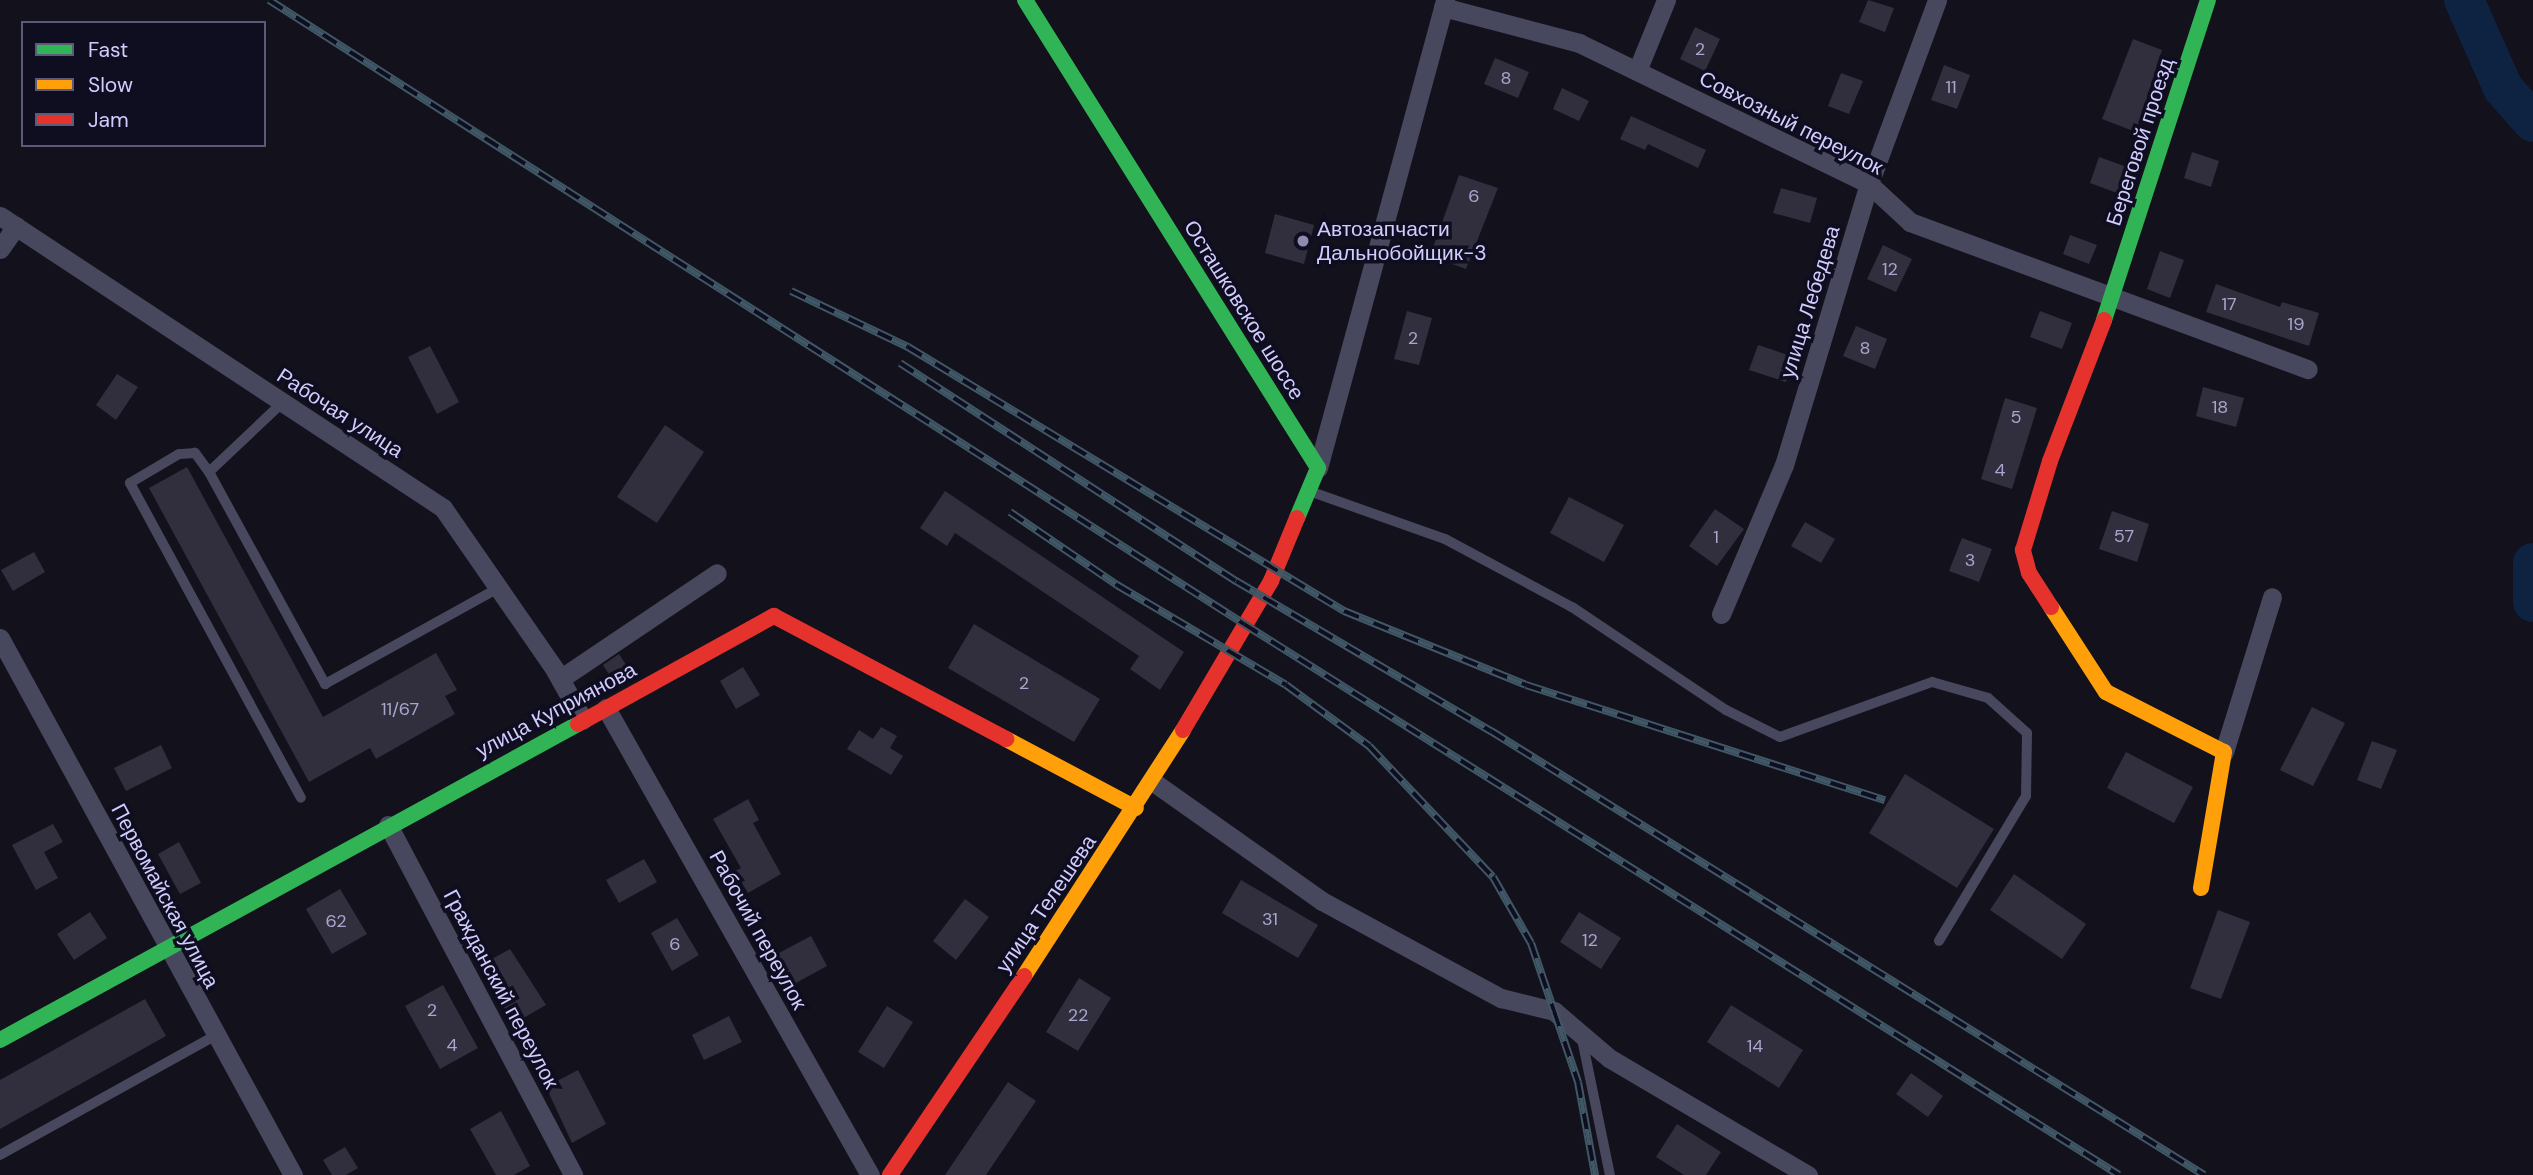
<!DOCTYPE html>
<meta charset="utf-8">
<style>
body{margin:0}
#map{position:relative;width:2533px;height:1175px;overflow:hidden;background:#12111c;font-family:"DM Sans",sans-serif}
div>[style]{position:absolute}
[style*='--x']{left:calc(var(--x)*1px);top:calc(var(--y)*1px);width:calc(var(--w)*1px);rotate:calc(var(--a)*1deg)}
.river>*{height:40px;margin:-20px;padding:0 20px;transform-origin:20px;border-radius:20px;background:#0d2341}
.building>*{inset:0;background:#312f3e}
.lane>*{height:10px;margin:-5px;padding:0 5px;transform-origin:5px;border-radius:5px;background:#47475d}
.street>*{height:19px;margin:-9.5px;padding:0 9.5px;transform-origin:9.5px;border-radius:9.5px;background:#47475d}
.fast>*{height:16px;margin:-8px;padding:0 8px;transform-origin:8px;border-radius:8px;background:#30b455}
.slow>*{height:16px;margin:-8px;padding:0 8px;transform-origin:8px;border-radius:8px;background:#ff9f0a}
.jam>*{height:16px;margin:-8px;padding:0 8px;transform-origin:8px;border-radius:8px;background:#e5322d}
.rail>*{height:8px;margin-top:-4px;transform-origin:0;background:repeating-linear-gradient(90deg,#0f0d20 0 16px,#405765 0 32px);box-sizing:border-box;border-block:2px solid #405765}
.dots>*{width:19px;height:19px;translate:-50% -50%;box-sizing:border-box;border:4px solid #0f0d20;border-radius:50%}
span{translate:-50% -50%;white-space:nowrap;text-align:center;line-height:1.15;-webkit-text-stroke:7px #0f0d20;paint-order:stroke}
.number-label{font-size:18px;color:#a8a6ce}
.number-label span{-webkit-text-stroke-width:0}
.street-label{font-size:21px;color:#d0cdfe}
.poi-label{font-size:21px;color:#d0cdfe}
.left{translate:0 -50%;text-align:left}
.legend{position:absolute;left:21px;top:21px;width:245px;height:126px;box-sizing:border-box;background:#0f0d20;border:2px solid #5c5a79;margin:0;padding:9px 12px;list-style:none;font-size:21px;color:#d0cdfe}
.legend li{display:flex;align-items:center;gap:14px;height:35px}
.legend b{width:35px;border:2px solid #5c5a79}
</style>
<div id="map">
<div class="river">
<i style="--x:2464;--y:0;--w:96;--a:66.1"></i>
<i style="--x:2503;--y:88;--w:45;--a:48.6"></i>
<i style="--x:2533;--y:563;--w:39;--a:90"></i>
</div>
<div class="building">
<i style="clip-path:polygon(1868px 0,1894px 8px,1885px 32px,1859px 22px)"></i>
<i style="clip-path:polygon(1695px 27px,1720px 39px,1705px 71px,1680px 59px)"></i>
<i style="clip-path:polygon(2133px 39px,2162px 50px,2136px 132px,2102px 119px)"></i>
<i style="clip-path:polygon(1495px 58px,1529px 72px,1518px 98px,1484px 84px)"></i>
<i style="clip-path:polygon(1944px 65px,1970px 75px,1957px 109px,1931px 100px)"></i>
<i style="clip-path:polygon(1841px 73px,1863px 81px,1849px 114px,1828px 106px)"></i>
<i style="clip-path:polygon(1562px 88px,1589px 101px,1579px 121px,1553px 109px)"></i>
<i style="clip-path:polygon(1631px 116px,1706px 150px,1698px 168px,1648px 144px,1645px 150px,1620px 139px)"></i>
<i style="clip-path:polygon(2192px 152px,2219px 161px,2211px 187px,2184px 178px)"></i>
<i style="clip-path:polygon(2099px 157px,2127px 167px,2117px 193px,2090px 183px)"></i>
<i style="clip-path:polygon(1459px 175px,1498px 188px,1466px 269px,1430px 256px)"></i>
<i style="clip-path:polygon(1781px 188px,1817px 198px,1810px 223px,1773px 213px)"></i>
<i style="clip-path:polygon(1275px 214px,1314px 225px,1304px 264px,1265px 253px)"></i>
<i style="clip-path:polygon(2070px 235px,2097px 245px,2089px 264px,2063px 254px)"></i>
<i style="clip-path:polygon(1883px 245px,1912px 259px,1896px 292px,1867px 279px)"></i>
<i style="clip-path:polygon(2160px 251px,2184px 260px,2170px 298px,2147px 289px)"></i>
<i style="clip-path:polygon(2216px 284px,2280px 307px,2282px 302px,2319px 313px,2309px 346px,2206px 312px)"></i>
<i style="clip-path:polygon(1407px 311px,1432px 318px,1419px 365px,1394px 359px)"></i>
<i style="clip-path:polygon(2040px 311px,2072px 323px,2062px 349px,2030px 337px)"></i>
<i style="clip-path:polygon(1856px 326px,1887px 339px,1875px 369px,1843px 356px)"></i>
<i style="clip-path:polygon(1758px 345px,1794px 357px,1786px 382px,1749px 370px)"></i>
<i style="clip-path:polygon(430px 346px,459px 402px,437px 414px,408px 357px)"></i>
<i style="clip-path:polygon(117px 374px,138px 387px,116px 420px,96px 405px)"></i>
<i style="clip-path:polygon(2203px 387px,2244px 398px,2236px 427px,2196px 416px)"></i>
<i style="clip-path:polygon(2005px 398px,2037px 408px,2012px 489px,1981px 479px)"></i>
<i style="clip-path:polygon(665px 425px,704px 452px,657px 523px,617px 497px)"></i>
<i style="clip-path:polygon(187px 467px,323px 717px,436px 653px,457px 690px,445px 696px,455px 714px,376px 759px,370px 748px,309px 782px,149px 488px)"></i>
<i style="clip-path:polygon(945px 491px,1184px 652px,1160px 690px,1130px 669px,1139px 656px,955px 533px,947px 546px,920px 528px)"></i>
<i style="clip-path:polygon(1569px 497px,1624px 525px,1604px 562px,1550px 533px)"></i>
<i style="clip-path:polygon(1715px 509px,1744px 529px,1717px 566px,1689px 546px)"></i>
<i style="clip-path:polygon(2112px 511px,2149px 524px,2137px 562px,2099px 549px)"></i>
<i style="clip-path:polygon(1805px 522px,1835px 539px,1821px 563px,1791px 546px)"></i>
<i style="clip-path:polygon(1962px 538px,1992px 549px,1979px 582px,1949px 571px)"></i>
<i style="clip-path:polygon(34px 552px,45px 572px,13px 591px,1px 570px)"></i>
<i style="clip-path:polygon(974px 624px,1100px 699px,1074px 742px,948px 668px)"></i>
<i style="clip-path:polygon(619px 654px,628px 668px,612px 679px,603px 665px)"></i>
<i style="clip-path:polygon(743px 667px,760px 695px,736px 709px,720px 681px)"></i>
<i style="clip-path:polygon(2312px 707px,2345px 723px,2313px 786px,2280px 770px)"></i>
<i style="clip-path:polygon(881px 727px,897px 736px,890px 748px,903px 756px,891px 775px,847px 749px,859px 730px,873px 739px)"></i>
<i style="clip-path:polygon(2372px 741px,2397px 750px,2381px 789px,2357px 780px)"></i>
<i style="clip-path:polygon(161px 745px,172px 768px,126px 791px,114px 768px)"></i>
<i style="clip-path:polygon(2126px 752px,2193px 787px,2174px 823px,2107px 788px)"></i>
<i style="clip-path:polygon(1905px 774px,1994px 829px,1957px 888px,1869px 833px)"></i>
<i style="clip-path:polygon(748px 799px,759px 820px,753px 823px,781px 874px,748px 893px,735px 871px,741px 868px,713px 819px)"></i>
<i style="clip-path:polygon(53px 824px,63px 842px,44px 852px,58px 878px,36px 890px,12px 845px)"></i>
<i style="clip-path:polygon(179px 842px,201px 883px,180px 894px,158px 854px)"></i>
<i style="clip-path:polygon(644px 859px,657px 882px,619px 903px,606px 880px)"></i>
<i style="clip-path:polygon(2014px 874px,2086px 924px,2062px 959px,1990px 910px)"></i>
<i style="clip-path:polygon(1241px 880px,1318px 925px,1298px 958px,1222px 913px)"></i>
<i style="clip-path:polygon(340px 889px,367px 934px,332px 954px,306px 909px)"></i>
<i style="clip-path:polygon(965px 899px,989px 917px,956px 960px,933px 941px)"></i>
<i style="clip-path:polygon(2218px 910px,2250px 922px,2221px 999px,2190px 988px)"></i>
<i style="clip-path:polygon(90px 912px,107px 938px,74px 960px,57px 934px)"></i>
<i style="clip-path:polygon(1579px 912px,1621px 938px,1601px 969px,1560px 942px)"></i>
<i style="clip-path:polygon(677px 918px,699px 955px,672px 971px,651px 933px)"></i>
<i style="clip-path:polygon(811px 936px,827px 966px,794px 984px,777px 954px)"></i>
<i style="clip-path:polygon(510px 949px,546px 1005px,513px 1024px,481px 965px)"></i>
<i style="clip-path:polygon(1079px 978px,1111px 998px,1078px 1051px,1046px 1032px)"></i>
<i style="clip-path:polygon(443px 985px,478px 1048px,440px 1069px,405px 1006px)"></i>
<i style="clip-path:polygon(145px 999px,166px 1036px,0 1129px,0 1080px)"></i>
<i style="clip-path:polygon(1731px 1005px,1803px 1050px,1779px 1088px,1707px 1042px)"></i>
<i style="clip-path:polygon(887px 1006px,913px 1022px,884px 1068px,858px 1052px)"></i>
<i style="clip-path:polygon(729px 1016px,742px 1042px,704px 1060px,692px 1035px)"></i>
<i style="clip-path:polygon(578px 1070px,606px 1124px,572px 1143px,546px 1087px)"></i>
<i style="clip-path:polygon(1911px 1073px,1943px 1096px,1928px 1117px,1896px 1094px)"></i>
<i style="clip-path:polygon(1008px 1082px,1036px 1101px,986px 1175px,945px 1175px)"></i>
<i style="clip-path:polygon(501px 1111px,530px 1166px,514px 1175px,496px 1175px,470px 1129px)"></i>
<i style="clip-path:polygon(1677px 1124px,1721px 1152px,1706px 1175px,1684px 1175px,1656px 1157px)"></i>
<i style="clip-path:polygon(345px 1147px,358px 1168px,346px 1175px,332px 1175px,323px 1160px)"></i>
</div>
<div class="lane">
<i style="--x:283;--y:402;--w:102;--a:136.6"></i>
<i style="--x:209;--y:472;--w:242;--a:61.3"></i>
<i style="--x:325;--y:684;--w:198;--a:-29"></i>
<i style="--x:209;--y:472;--w:24;--a:-126"></i>
<i style="--x:195;--y:453;--w:16;--a:176"></i>
<i style="--x:179;--y:454;--w:57;--a:149.4"></i>
<i style="--x:130;--y:483;--w:358;--a:61.5"></i>
<i style="--x:1312;--y:492;--w:141;--a:19.5"></i>
<i style="--x:1445;--y:539;--w:144;--a:28.2"></i>
<i style="--x:1572;--y:607;--w:185;--a:33.8"></i>
<i style="--x:1726;--y:710;--w:60;--a:26.6"></i>
<i style="--x:1780;--y:737;--w:162;--a:-19.9"></i>
<i style="--x:1932;--y:682;--w:58;--a:15.9"></i>
<i style="--x:1988;--y:698;--w:52;--a:41.9"></i>
<i style="--x:2027;--y:733;--w:63;--a:90.9"></i>
<i style="--x:2026;--y:796;--w:169;--a:121"></i>
<i style="--x:1582;--y:1039;--w:139;--a:78.4"></i>
<i style="--x:0;--y:1155;--w:246;--a:-29"></i>
</div>
<div class="street">
<i style="--x:1443;--y:7;--w:141;--a:14.8"></i>
<i style="--x:1579;--y:43;--w:322;--a:25.9"></i>
<i style="--x:1869;--y:184;--w:56;--a:42.8"></i>
<i style="--x:1910;--y:222;--w:424;--a:20.3"></i>
<i style="--x:1637;--y:71;--w:77;--a:-67.8"></i>
<i style="--x:0;--y:216;--w:531;--a:33.39"></i>
<i style="--x:443;--y:508;--w:197;--a:55.3"></i>
<i style="--x:555;--y:670;--w:57;--a:60.8"></i>
<i style="--x:0;--y:249;--w:28;--a:-55"></i>
<i style="--x:1318;--y:468;--w:485;--a:-74.8"></i>
<i style="--x:1721;--y:614;--w:162;--a:-67.1"></i>
<i style="--x:1784;--y:465;--w:294;--a:-73.2"></i>
<i style="--x:1869;--y:184;--w:196;--a:-69.7"></i>
<i style="--x:0;--y:638;--w:612;--a:61.38"></i>
<i style="--x:560;--y:679;--w:189;--a:-34"></i>
<i style="--x:606;--y:708;--w:536;--a:60.52"></i>
<i style="--x:2224;--y:752;--w:162;--a:-72.8"></i>
<i style="--x:1152;--y:781;--w:208;--a:35.2"></i>
<i style="--x:1322;--y:901;--w:204;--a:28.5"></i>
<i style="--x:1501;--y:998;--w:55;--a:13.8"></i>
<i style="--x:1554;--y:1011;--w:72;--a:40.5"></i>
<i style="--x:1609;--y:1058;--w:231;--a:30.5"></i>
<i style="--x:388;--y:825;--w:396;--a:62.1"></i>
</div>
<div class="fast">
<i style="--x:1025;--y:0;--w:552;--a:57.95"></i>
<i style="--x:1318;--y:468;--w:54;--a:112.8"></i>
<i style="--x:2104;--y:320;--w:336;--a:-72"></i>
<i style="--x:0;--y:1040;--w:659;--a:-28.67"></i>
</div>
<div class="slow">
<i style="--x:2051;--y:607;--w:101;--a:57.1"></i>
<i style="--x:2106;--y:692;--w:132;--a:27"></i>
<i style="--x:2224;--y:752;--w:138;--a:99.6"></i>
<i style="--x:1006;--y:739;--w:147;--a:28"></i>
<i style="--x:1024;--y:976;--w:293;--a:-57.1"></i>
</div>
<div class="jam">
<i style="--x:2051;--y:607;--w:40;--a:-122.9"></i>
<i style="--x:2029;--y:573;--w:24;--a:-105"></i>
<i style="--x:2023;--y:550;--w:93;--a:-73.1"></i>
<i style="--x:2050;--y:461;--w:151;--a:-69"></i>
<i style="--x:578;--y:724;--w:224;--a:-28.9"></i>
<i style="--x:774;--y:616;--w:263;--a:27.9"></i>
<i style="--x:1183;--y:730;--w:173;--a:-59.4"></i>
<i style="--x:1271;--y:581;--w:68;--a:-67.6"></i>
<i style="--x:890;--y:1175;--w:240;--a:-56"></i>
</div>
<div class="rail">
<i style="--x:269;--y:0;--w:1158;--a:32.62"></i>
<i style="--x:1244;--y:624;--w:1034;--a:32.2"></i>
<i style="--x:791;--y:291;--w:130;--a:25.6"></i>
<i style="--x:908;--y:347;--w:510;--a:31.2"></i>
<i style="--x:1344;--y:611;--w:196;--a:22.1"></i>
<i style="--x:1526;--y:685;--w:377;--a:17.8"></i>
<i style="--x:900;--y:363;--w:401;--a:33"></i>
<i style="--x:1236;--y:581;--w:296;--a:30.5"></i>
<i style="--x:1491;--y:731;--w:840;--a:31.91"></i>
<i style="--x:1010;--y:512;--w:130;--a:34.3"></i>
<i style="--x:1117;--y:585;--w:196;--a:30.6"></i>
<i style="--x:1286;--y:685;--w:103;--a:36.3"></i>
<i style="--x:1369;--y:746;--w:180;--a:46.6"></i>
<i style="--x:1493;--y:877;--w:76;--a:60.1"></i>
<i style="--x:1531;--y:943;--w:72;--a:71.3"></i>
<i style="--x:1554;--y:1011;--w:75;--a:71.3"></i>
<i style="--x:1578;--y:1082;--w:95;--a:79.6"></i>
</div>
<div class="dots">
<i style="left:1303px;top:241px;background:#8e8baf"></i>
</div>
<div class="number-label">
<span style="left:1700px;top:49px">2</span>
<span style="left:1506px;top:78px">8</span>
<span style="left:1951px;top:87px">11</span>
<span style="left:1474px;top:196px">6</span>
<span style="left:1890px;top:269px">12</span>
<span style="left:2229px;top:304px">17</span>
<span style="left:2296px;top:324px">19</span>
<span style="left:1413px;top:338px">2</span>
<span style="left:1865px;top:348px">8</span>
<span style="left:2220px;top:407px">18</span>
<span style="left:2016px;top:417px">5</span>
<span style="left:2000px;top:470px">4</span>
<span style="left:2124px;top:536px">57</span>
<span style="left:1716px;top:537px">1</span>
<span style="left:1970px;top:560px">3</span>
<span style="left:1024px;top:683px">2</span>
<span style="left:400px;top:709px">11/67</span>
<span style="left:1270px;top:919px">31</span>
<span style="left:336px;top:921px">62</span>
<span style="left:1590px;top:940px">12</span>
<span style="left:675px;top:944px">6</span>
<span style="left:432px;top:1010px">2</span>
<span style="left:1078px;top:1015px">22</span>
<span style="left:452px;top:1045px">4</span>
<span style="left:1755px;top:1046px">14</span>
</div>
<div class="street-label">
<span style="left:1791px;top:123px;rotate:27deg">Совхозный переулок</span>
<span style="left:2140px;top:142px;rotate:-72deg">Береговой проезд</span>
<span style="left:1810px;top:302px;rotate:-73deg">улица Лебедева</span>
<span style="left:1244px;top:310px;rotate:58deg">Осташковское шоссе</span>
<span style="left:340px;top:413px;rotate:33deg">Рабочая улица</span>
<span style="left:556px;top:710px;rotate:-28deg">улица Куприянова</span>
<span style="left:165px;top:896px;rotate:62deg">Первомайская улица</span>
<span style="left:1046px;top:904px;rotate:-56deg">улица Телешева</span>
<span style="left:758px;top:930px;rotate:61deg">Рабочий переулок</span>
<span style="left:501px;top:989px;rotate:62deg">Гражданский переулок</span>
</div>
<div class="poi-label">
<span class="left" style="left:1317px;top:241px">Автозапчасти<br>Дальнобойщик-3</span>
</div>
<ul class="legend">
<li><b style="height:9px;background:#30b455"></b>Fast</li>
<li><b style="height:9px;background:#ff9f0a"></b>Slow</li>
<li><b style="height:9px;background:#e5322d"></b>Jam</li>
</ul>
</div>
